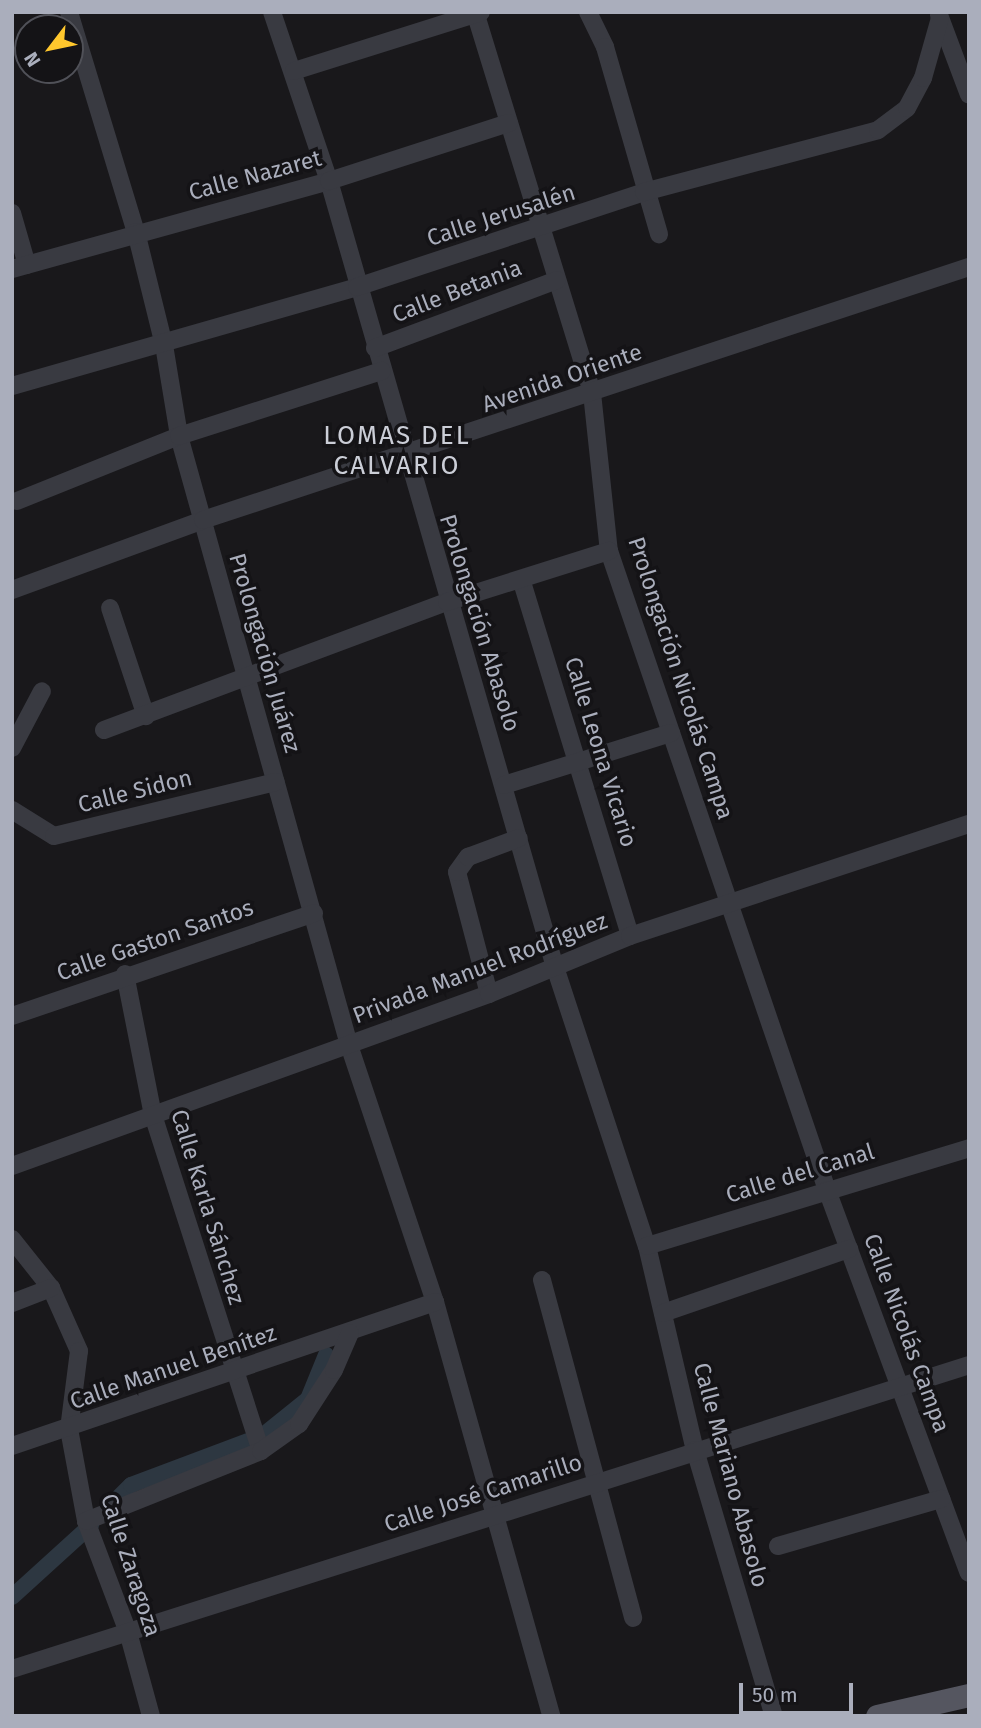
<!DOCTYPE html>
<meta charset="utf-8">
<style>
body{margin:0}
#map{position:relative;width:981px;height:1728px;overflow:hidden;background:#19181b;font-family:"Fira Sans",sans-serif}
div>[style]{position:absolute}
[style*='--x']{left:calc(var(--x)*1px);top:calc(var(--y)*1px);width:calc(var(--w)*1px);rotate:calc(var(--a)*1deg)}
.canal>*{height:16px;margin:-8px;padding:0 8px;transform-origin:8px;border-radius:8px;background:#2d3741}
.minor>*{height:18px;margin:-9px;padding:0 9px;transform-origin:9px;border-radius:9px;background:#393a41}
.major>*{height:23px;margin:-11.5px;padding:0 11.5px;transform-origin:11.5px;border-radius:11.5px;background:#555660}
span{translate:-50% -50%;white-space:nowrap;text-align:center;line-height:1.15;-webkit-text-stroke:7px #141316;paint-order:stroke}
.street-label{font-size:23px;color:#aaaebc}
.quarter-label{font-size:26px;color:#cbced7;letter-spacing:2px}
.frame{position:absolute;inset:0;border:14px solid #aaaebc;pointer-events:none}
.north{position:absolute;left:14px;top:14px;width:70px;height:70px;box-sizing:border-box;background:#141316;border:2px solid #505158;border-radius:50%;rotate:238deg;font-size:19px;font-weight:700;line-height:28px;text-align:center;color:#aaaebc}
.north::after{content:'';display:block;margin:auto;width:24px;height:32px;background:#ffc72d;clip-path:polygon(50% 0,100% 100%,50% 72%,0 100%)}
.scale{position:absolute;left:739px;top:1683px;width:114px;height:32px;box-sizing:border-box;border:4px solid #aaaebc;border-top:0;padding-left:9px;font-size:21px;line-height:24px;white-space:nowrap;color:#aaaebc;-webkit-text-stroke:5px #141316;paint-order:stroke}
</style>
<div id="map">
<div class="canal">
<i style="--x:267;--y:1432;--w:53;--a:-38.8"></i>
<i style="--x:308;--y:1399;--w:48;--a:-67.8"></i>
<i style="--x:112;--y:1504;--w:27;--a:-45"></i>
<i style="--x:131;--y:1485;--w:125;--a:-20.6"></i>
<i style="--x:12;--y:1597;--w:107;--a:-42.3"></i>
</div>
<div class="minor">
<i style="--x:69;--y:12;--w:230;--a:73.1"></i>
<i style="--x:136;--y:232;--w:116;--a:76.1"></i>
<i style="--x:164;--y:345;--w:92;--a:80.6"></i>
<i style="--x:179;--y:436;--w:632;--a:74.4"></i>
<i style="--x:349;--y:1045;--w:271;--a:71.5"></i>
<i style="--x:435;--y:1302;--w:430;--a:74.3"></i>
<i style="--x:272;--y:12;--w:178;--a:71.4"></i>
<i style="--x:329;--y:181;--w:818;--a:73.96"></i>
<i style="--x:555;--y:967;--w:294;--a:71.8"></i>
<i style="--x:647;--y:1246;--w:210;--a:76.8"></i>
<i style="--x:695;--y:1450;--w:277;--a:73.5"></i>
<i style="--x:475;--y:12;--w:399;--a:72.9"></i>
<i style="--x:592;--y:393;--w:159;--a:83.9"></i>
<i style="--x:609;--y:551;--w:675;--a:71.16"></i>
<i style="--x:827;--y:1190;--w:408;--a:69.7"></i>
<i style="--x:588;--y:12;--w:39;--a:64"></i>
<i style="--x:605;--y:47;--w:195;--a:73.9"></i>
<i style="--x:939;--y:15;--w:85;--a:69.4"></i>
<i style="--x:294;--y:71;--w:196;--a:-17.5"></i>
<i style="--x:12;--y:213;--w:54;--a:73.9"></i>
<i style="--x:12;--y:269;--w:329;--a:-15.5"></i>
<i style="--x:329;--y:181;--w:189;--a:-17.9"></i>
<i style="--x:375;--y:348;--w:194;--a:-20.5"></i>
<i style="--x:12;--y:386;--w:359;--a:-16"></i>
<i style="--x:357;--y:287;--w:302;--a:-18.3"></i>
<i style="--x:644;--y:192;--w:242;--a:-14.8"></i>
<i style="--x:878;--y:130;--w:36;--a:-37"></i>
<i style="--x:907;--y:108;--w:34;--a:-62"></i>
<i style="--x:923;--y:78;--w:62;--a:-74.2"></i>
<i style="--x:17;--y:501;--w:175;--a:-21.9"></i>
<i style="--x:179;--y:436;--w:213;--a:-17.8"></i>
<i style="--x:522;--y:582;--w:370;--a:73"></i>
<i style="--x:12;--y:590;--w:203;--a:-20.1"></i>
<i style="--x:203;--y:520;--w:807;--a:-18.28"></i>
<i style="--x:110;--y:608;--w:114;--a:71.6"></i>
<i style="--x:104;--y:730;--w:366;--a:-20.5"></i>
<i style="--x:447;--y:602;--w:170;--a:-17.5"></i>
<i style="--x:12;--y:748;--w:64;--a:-62.2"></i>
<i style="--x:504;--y:785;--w:175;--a:-17.3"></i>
<i style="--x:12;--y:810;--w:49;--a:31.8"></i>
<i style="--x:54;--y:836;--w:228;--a:-13.7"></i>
<i style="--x:125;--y:974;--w:144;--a:78.8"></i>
<i style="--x:153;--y:1115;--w:353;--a:72.2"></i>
<i style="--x:489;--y:994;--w:126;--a:-104.7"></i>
<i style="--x:457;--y:872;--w:19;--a:-54"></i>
<i style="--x:468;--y:857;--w:54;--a:-20.4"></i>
<i style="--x:12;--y:1016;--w:319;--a:-18.8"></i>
<i style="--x:12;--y:1166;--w:507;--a:-19.83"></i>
<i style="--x:489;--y:994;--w:152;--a:-22.4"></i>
<i style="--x:630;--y:936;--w:357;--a:-18.3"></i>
<i style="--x:12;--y:1239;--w:63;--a:51.5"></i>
<i style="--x:51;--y:1288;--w:69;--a:66"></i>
<i style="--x:79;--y:1351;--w:79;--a:97.3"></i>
<i style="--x:69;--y:1429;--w:94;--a:79.5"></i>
<i style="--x:86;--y:1521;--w:119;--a:69.3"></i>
<i style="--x:128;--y:1632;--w:87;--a:74.7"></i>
<i style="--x:647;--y:1246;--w:337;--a:-16.9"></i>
<i style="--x:542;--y:1280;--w:350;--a:74.9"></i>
<i style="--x:12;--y:1303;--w:42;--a:-21"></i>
<i style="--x:663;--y:1313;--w:197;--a:-19"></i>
<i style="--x:12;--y:1446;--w:447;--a:-18.8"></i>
<i style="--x:86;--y:1521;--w:188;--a:-21.8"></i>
<i style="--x:261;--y:1451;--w:47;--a:-35.4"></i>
<i style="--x:299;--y:1424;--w:64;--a:-57.1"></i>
<i style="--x:334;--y:1370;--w:40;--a:-66.6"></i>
<i style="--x:778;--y:1546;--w:170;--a:-16.1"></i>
<i style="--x:12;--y:1669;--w:1004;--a:-17.62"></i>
</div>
<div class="major">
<i style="--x:877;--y:1716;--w:94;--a:-12.9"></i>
</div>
<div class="street-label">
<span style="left:255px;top:175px;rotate:-15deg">Calle Nazaret</span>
<span style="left:501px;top:215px;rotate:-18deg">Calle Jerusalén</span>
<span style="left:457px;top:291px;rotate:-21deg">Calle Betania</span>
<span style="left:562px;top:378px;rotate:-19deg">Avenida Oriente</span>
<span style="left:480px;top:623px;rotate:73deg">Prolongación Abasolo</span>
<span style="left:265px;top:653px;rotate:74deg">Prolongación Juárez</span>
<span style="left:681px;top:678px;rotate:72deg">Prolongación Nicolás Campa</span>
<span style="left:601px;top:752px;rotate:73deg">Calle Leona Vicario</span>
<span style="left:135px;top:791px;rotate:-14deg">Calle Sidon</span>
<span style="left:155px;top:940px;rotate:-19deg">Calle Gaston Santos</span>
<span style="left:480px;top:968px;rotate:-21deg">Privada Manuel Rodríguez</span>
<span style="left:800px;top:1173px;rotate:-17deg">Calle del Canal</span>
<span style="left:208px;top:1207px;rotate:73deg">Calle Karla Sánchez</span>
<span style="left:907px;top:1333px;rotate:70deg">Calle Nicolás Campa</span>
<span style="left:173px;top:1367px;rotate:-19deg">Calle Manuel Benítez</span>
<span style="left:731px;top:1475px;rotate:75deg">Calle Mariano Abasolo</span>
<span style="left:483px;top:1493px;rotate:-18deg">Calle José Camarillo</span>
<span style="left:131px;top:1565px;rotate:72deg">Calle Zaragoza</span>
</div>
<div class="quarter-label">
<span style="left:397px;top:451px">LOMAS DEL<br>CALVARIO</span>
</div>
<div class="frame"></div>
<div class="north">N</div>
<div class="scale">50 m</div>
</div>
